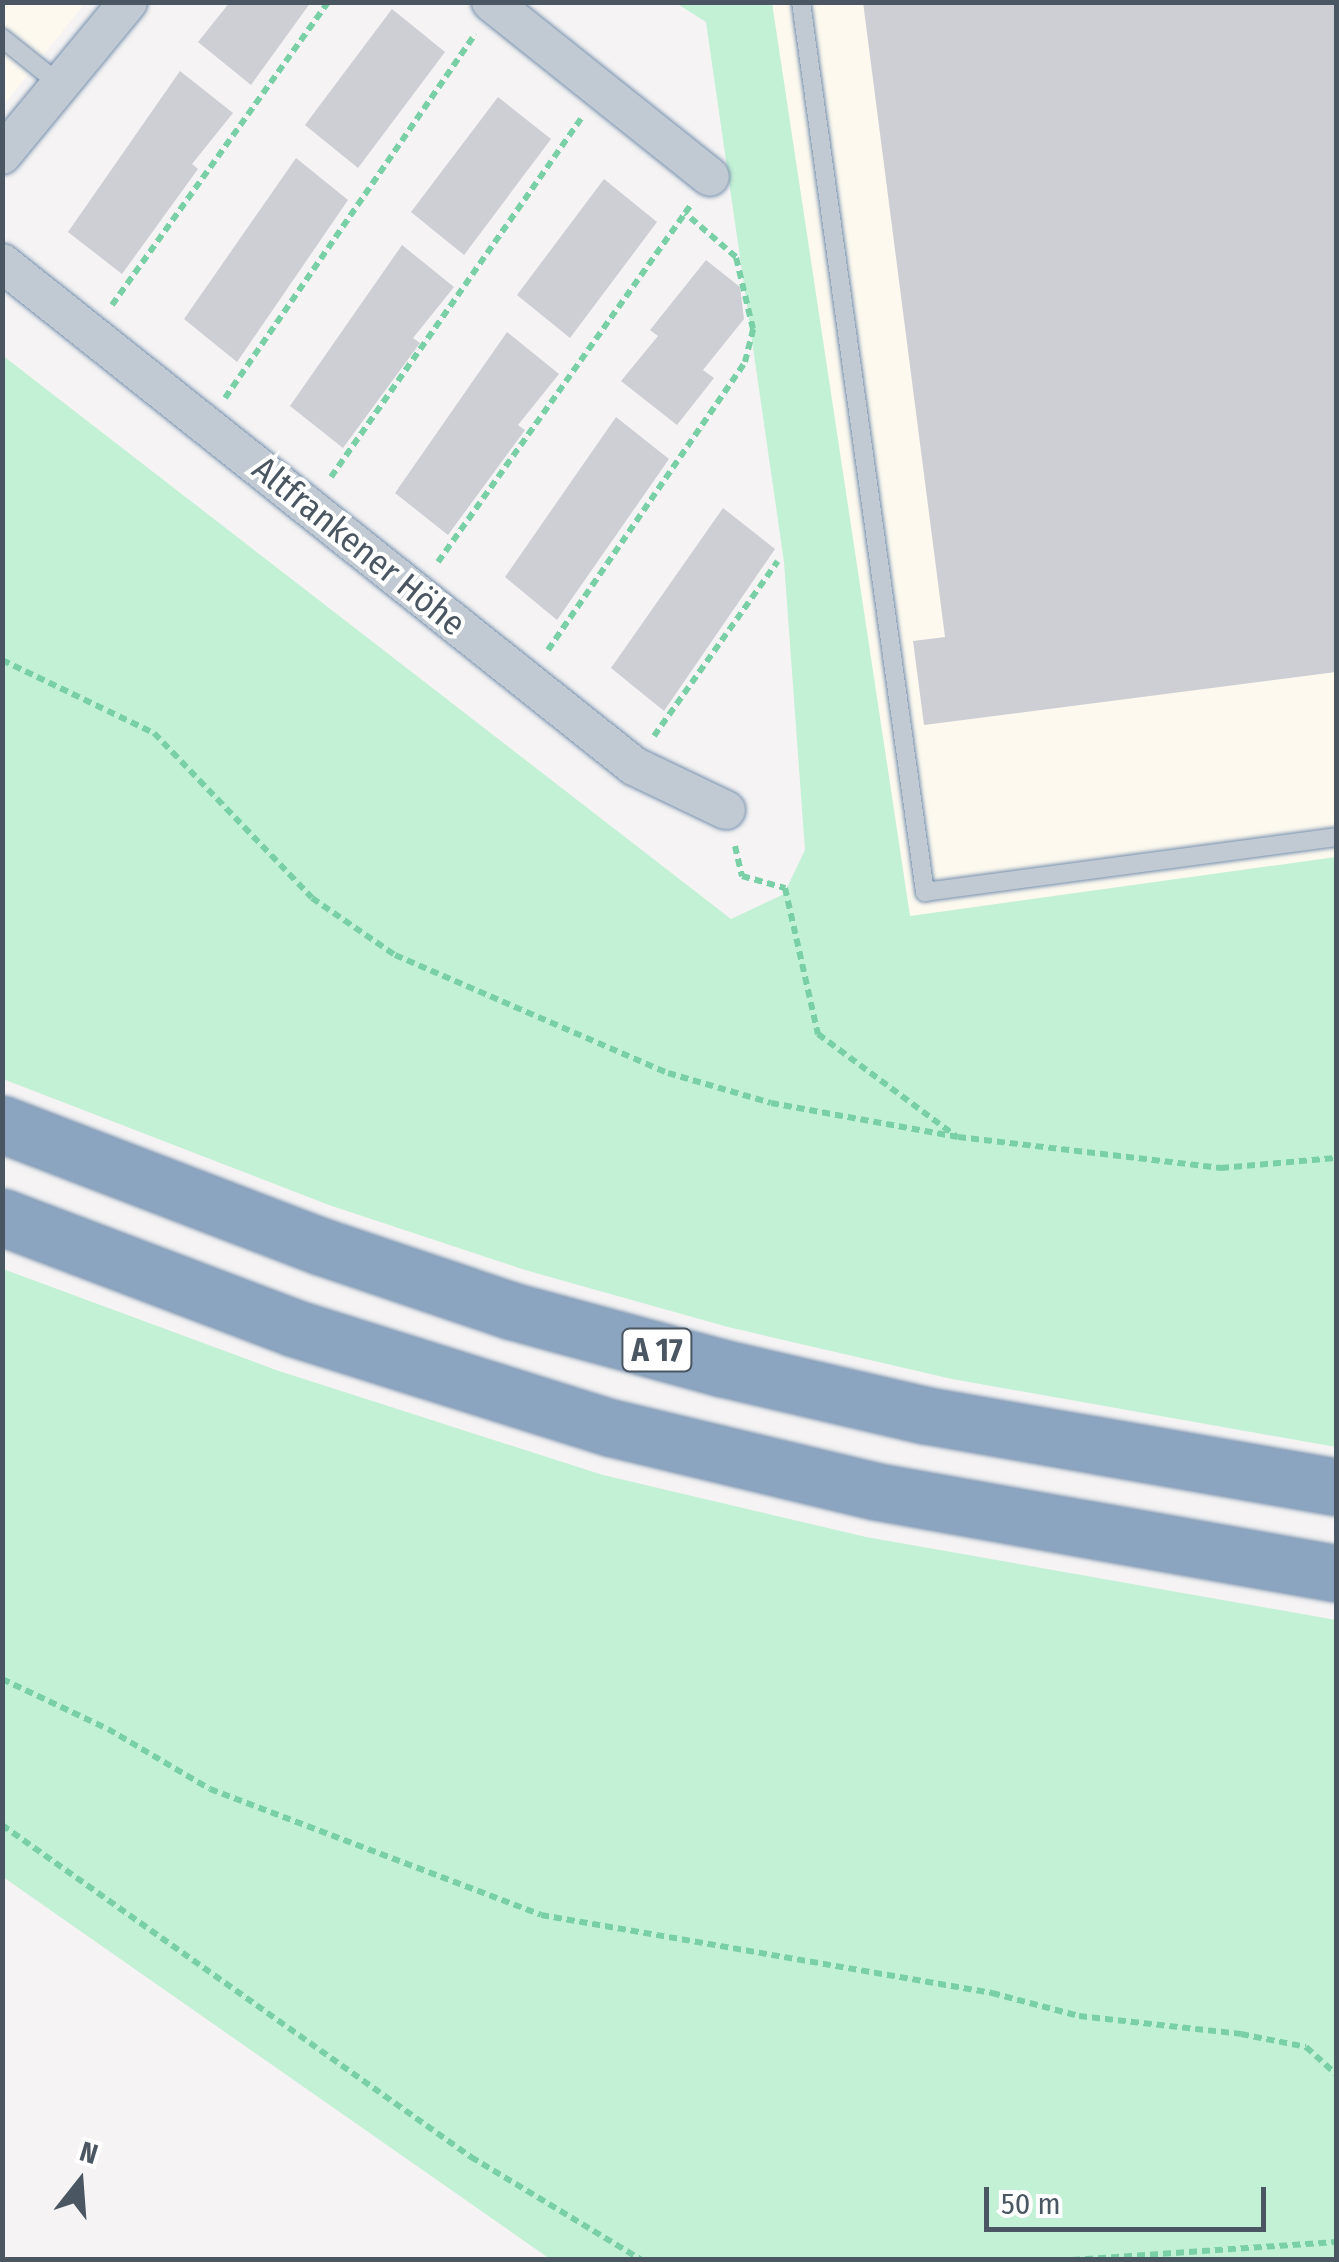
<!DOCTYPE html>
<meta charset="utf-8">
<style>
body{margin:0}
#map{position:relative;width:1339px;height:2262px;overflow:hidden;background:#f5f3f3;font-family:"Fira Sans Condensed",sans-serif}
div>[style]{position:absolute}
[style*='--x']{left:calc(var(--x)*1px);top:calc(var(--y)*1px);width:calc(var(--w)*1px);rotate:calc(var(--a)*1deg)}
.commercial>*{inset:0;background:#fdf9ef}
.green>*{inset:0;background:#c3f1d5}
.building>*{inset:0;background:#cdcfd5}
.path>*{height:6px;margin-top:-3px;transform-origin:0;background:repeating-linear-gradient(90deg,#7ad0a6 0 8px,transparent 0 13px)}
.roads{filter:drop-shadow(0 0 2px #7690ad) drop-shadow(0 0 2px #7690ad)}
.lane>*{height:18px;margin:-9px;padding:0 9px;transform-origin:9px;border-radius:9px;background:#c1cad2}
.street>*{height:38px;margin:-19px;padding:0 19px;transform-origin:19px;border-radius:19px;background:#c1cad2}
.highway>*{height:55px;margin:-27.5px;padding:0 27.5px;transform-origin:27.5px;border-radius:27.5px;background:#8ba5c1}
span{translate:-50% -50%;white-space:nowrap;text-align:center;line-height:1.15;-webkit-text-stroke:8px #fff;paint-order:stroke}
.shield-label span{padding:2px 8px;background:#fff;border:2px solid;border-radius:8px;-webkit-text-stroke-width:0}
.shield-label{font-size:32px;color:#4a5661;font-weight:700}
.street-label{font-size:35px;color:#4a5661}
.frame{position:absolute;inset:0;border:5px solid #4a5661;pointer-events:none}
.north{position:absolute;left:30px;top:2132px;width:100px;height:100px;-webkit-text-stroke:8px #fff;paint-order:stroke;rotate:17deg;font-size:28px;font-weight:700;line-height:40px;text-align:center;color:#4a5661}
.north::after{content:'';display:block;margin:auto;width:35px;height:45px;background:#4a5661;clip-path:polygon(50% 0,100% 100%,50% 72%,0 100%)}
.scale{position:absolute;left:984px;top:2187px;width:282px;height:45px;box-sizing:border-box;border:5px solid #4a5661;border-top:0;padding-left:12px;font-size:30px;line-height:35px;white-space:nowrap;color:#4a5661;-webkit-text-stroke:8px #fff;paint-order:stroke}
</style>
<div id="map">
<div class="commercial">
<i style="clip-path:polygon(3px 3px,85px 3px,3px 106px)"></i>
<i style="clip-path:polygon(772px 3px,1336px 3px,1336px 857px,910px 916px)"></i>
</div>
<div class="green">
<i style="clip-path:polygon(676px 3px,772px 3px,910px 916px,1336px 857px,1336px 1447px,952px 1379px,728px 1327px,525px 1270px,329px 1205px,3px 1079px,2px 355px,731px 919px,784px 894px,805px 850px,784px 562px,706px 22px)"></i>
<i style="clip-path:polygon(3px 1269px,276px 1370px,603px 1475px,866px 1537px,1336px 1620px,1336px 2259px,550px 2259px,3px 1877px)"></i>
</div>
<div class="building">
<i style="clip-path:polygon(230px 2px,311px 2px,251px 85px,198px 42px)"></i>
<i style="clip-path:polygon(863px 2px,1336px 2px,1336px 672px,924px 725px,913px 641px,945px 637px)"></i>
<i style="clip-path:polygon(392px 9px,445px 52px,358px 168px,305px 125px)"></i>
<i style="clip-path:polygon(180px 71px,233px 113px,192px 164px,198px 169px,122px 274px,68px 232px)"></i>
<i style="clip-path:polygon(498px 97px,551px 139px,464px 255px,411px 212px)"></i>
<i style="clip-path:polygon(296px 158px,348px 200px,237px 362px,184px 319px)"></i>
<i style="clip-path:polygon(604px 179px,657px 222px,570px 338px,517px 295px)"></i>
<i style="clip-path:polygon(402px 245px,454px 287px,413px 338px,420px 343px,343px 448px,290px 406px)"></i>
<i style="clip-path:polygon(706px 260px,740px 287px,744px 319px,703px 370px,714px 378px,677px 425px,621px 381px,658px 336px,650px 330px)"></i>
<i style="clip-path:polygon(507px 332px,559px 374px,518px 425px,525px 430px,448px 535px,395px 493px)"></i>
<i style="clip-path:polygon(616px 417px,669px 459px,557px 620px,505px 577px)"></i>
<i style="clip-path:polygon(723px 508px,775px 549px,664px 711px,611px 668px)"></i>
</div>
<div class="path">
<i style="--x:112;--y:305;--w:372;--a:-54.5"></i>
<i style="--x:225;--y:398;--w:442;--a:-55.5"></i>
<i style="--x:331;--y:477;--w:437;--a:-55.1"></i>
<i style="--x:438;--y:562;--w:428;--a:-54.7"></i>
<i style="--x:548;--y:650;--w:349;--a:-55.6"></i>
<i style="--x:745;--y:362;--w:34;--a:-76"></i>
<i style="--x:753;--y:329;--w:74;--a:-103.3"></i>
<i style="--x:736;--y:257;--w:67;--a:-139.2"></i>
<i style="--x:685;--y:213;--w:9;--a:-54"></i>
<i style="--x:2;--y:660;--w:169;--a:25.7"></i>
<i style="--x:154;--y:733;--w:228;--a:46.2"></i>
<i style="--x:312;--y:898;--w:101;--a:34.5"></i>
<i style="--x:395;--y:955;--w:297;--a:23.4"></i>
<i style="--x:668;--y:1073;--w:107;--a:16.2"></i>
<i style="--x:771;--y:1103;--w:190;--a:10.3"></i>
<i style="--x:958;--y:1137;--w:265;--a:6.7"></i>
<i style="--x:1221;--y:1168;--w:115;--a:-5"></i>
<i style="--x:654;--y:736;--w:214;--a:-54.7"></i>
<i style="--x:735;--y:846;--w:31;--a:77"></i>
<i style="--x:742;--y:876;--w:45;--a:15.6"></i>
<i style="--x:785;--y:888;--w:150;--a:77.3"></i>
<i style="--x:818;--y:1034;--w:172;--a:36.5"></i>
<i style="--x:2;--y:1679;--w:117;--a:25.3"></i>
<i style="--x:108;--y:1729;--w:118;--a:30.5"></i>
<i style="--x:210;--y:1789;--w:354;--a:20.8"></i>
<i style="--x:541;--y:1915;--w:458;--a:9.8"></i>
<i style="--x:992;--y:1993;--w:90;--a:14.8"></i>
<i style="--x:1079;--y:2016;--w:163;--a:6.3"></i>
<i style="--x:1241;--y:2034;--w:66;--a:11.3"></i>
<i style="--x:1306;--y:2047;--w:40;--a:42"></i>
<i style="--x:2;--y:1825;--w:575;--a:35.29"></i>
<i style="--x:471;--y:2157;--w:200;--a:31.1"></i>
<i style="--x:1072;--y:2260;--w:265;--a:-3.9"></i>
</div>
<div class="roads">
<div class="lane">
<i style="--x:801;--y:2;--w:899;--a:82.07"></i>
<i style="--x:925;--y:892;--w:415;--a:-7.6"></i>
<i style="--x:2;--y:38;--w:77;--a:38.7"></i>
</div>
<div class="street">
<i style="--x:491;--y:2;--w:280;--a:38.6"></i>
<i style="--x:2;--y:155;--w:198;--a:-50.5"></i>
<i style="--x:2;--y:263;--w:808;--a:38.52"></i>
<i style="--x:634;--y:766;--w:102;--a:25.6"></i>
</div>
<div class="highway">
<i style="--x:2;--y:1124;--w:341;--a:21"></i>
<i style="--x:320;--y:1246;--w:203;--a:18.7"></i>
<i style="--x:512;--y:1311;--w:218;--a:15.2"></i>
<i style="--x:722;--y:1368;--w:207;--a:13.1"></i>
<i style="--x:924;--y:1415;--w:418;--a:9.9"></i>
<i style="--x:2;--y:1217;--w:312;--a:20.8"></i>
<i style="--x:294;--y:1328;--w:333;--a:17.5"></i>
<i style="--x:612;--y:1428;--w:269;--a:13.5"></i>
<i style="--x:874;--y:1491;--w:469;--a:10.1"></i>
</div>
</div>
<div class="shield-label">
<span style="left:657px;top:1350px">A 17</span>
</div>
<div class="street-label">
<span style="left:359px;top:546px;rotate:39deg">Altfrankener Höhe</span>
</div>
<div class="frame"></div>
<div class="north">N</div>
<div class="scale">50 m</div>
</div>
